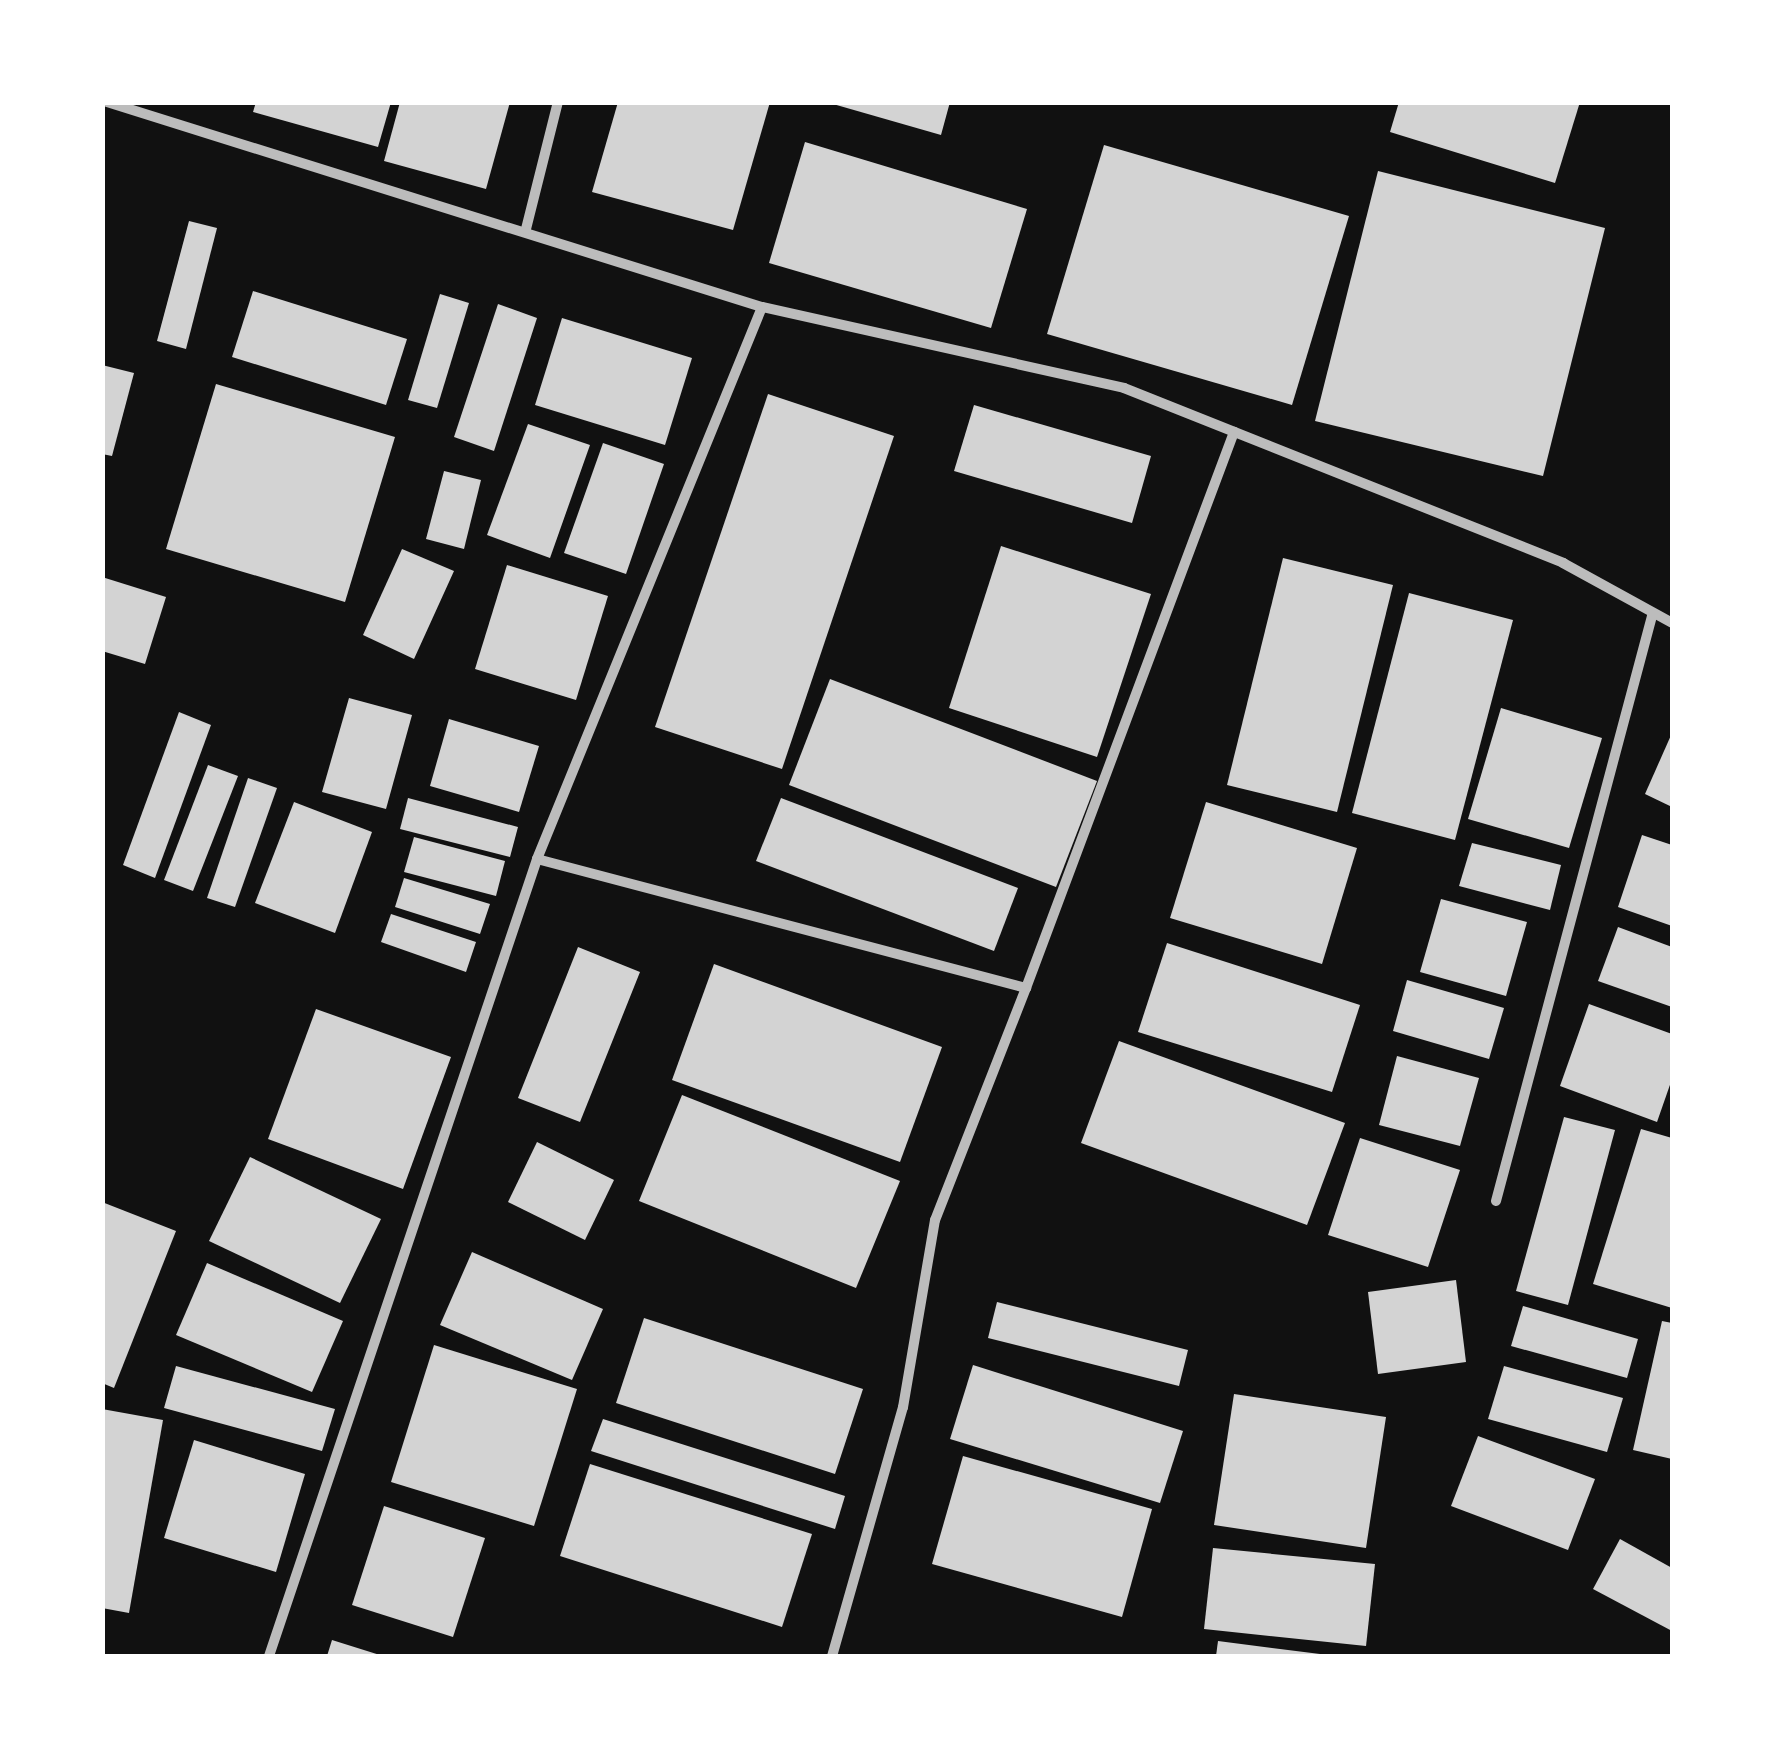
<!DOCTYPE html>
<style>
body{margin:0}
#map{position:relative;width:1775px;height:1759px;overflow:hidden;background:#111;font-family:"PT Sans Narrow",sans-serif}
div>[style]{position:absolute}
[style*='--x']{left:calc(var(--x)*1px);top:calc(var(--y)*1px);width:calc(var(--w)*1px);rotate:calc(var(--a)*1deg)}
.building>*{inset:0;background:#d3d3d3}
.minor>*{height:10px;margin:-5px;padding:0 5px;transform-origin:5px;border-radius:5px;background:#bcbcbc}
span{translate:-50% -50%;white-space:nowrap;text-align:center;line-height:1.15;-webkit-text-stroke:8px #fff;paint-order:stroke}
.frame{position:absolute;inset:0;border:105px solid #fff;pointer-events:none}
</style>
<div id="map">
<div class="building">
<i style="clip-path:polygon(256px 102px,391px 102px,378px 147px,253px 112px)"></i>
<i style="clip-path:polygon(400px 102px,510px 102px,486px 189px,384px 161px)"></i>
<i style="clip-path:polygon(618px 102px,770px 102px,733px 230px,592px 192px)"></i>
<i style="clip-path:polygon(826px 102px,950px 102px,941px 135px)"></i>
<i style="clip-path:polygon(1399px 102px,1580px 102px,1555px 183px,1390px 132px)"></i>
<i style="clip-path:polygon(805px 142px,1027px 209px,991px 328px,769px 263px)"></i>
<i style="clip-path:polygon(1104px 145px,1349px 216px,1292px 405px,1047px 334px)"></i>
<i style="clip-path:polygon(1378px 171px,1605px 228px,1543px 476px,1315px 421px)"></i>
<i style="clip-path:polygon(189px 221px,217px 228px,186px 349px,157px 341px)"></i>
<i style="clip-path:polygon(253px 291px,407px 339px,386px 405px,232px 357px)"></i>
<i style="clip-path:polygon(440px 294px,469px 303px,437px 408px,408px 400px)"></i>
<i style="clip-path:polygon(498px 304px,537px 318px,494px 451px,454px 437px)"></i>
<i style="clip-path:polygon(562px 318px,692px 358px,665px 445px,535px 405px)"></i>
<i style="clip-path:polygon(102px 365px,134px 373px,112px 456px,102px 454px)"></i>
<i style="clip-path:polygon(216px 384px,395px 437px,345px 602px,166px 549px)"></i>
<i style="clip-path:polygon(768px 394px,894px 436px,782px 769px,655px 727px)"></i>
<i style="clip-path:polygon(974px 405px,1151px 456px,1132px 523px,954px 471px)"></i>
<i style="clip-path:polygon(528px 424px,590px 445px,550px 558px,487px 535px)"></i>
<i style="clip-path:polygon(603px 443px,664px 464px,626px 574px,564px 553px)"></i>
<i style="clip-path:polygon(444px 471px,481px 480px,464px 549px,426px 539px)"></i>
<i style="clip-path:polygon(1001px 546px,1151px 594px,1097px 757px,949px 708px)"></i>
<i style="clip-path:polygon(402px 549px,454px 571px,414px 659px,363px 635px)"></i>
<i style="clip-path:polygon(1283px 558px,1393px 585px,1337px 812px,1227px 785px)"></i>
<i style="clip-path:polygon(507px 565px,608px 596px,576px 700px,475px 669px)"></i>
<i style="clip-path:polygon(102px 577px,166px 597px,145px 664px,102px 651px)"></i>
<i style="clip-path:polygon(1409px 593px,1513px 620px,1455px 840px,1352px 813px)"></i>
<i style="clip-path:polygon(830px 679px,1097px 781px,1056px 887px,789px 785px)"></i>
<i style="clip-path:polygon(349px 698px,412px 715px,386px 809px,322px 792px)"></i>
<i style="clip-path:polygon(1501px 708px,1602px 738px,1569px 848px,1468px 819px)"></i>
<i style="clip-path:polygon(179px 712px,211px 725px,155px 878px,123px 865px)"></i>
<i style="clip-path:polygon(449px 719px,539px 746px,519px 812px,430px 786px)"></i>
<i style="clip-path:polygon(1672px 733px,1672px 807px,1645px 794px)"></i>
<i style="clip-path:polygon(208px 765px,238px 776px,193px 891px,164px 880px)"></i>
<i style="clip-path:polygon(248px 778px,277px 788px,235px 907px,207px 898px)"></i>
<i style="clip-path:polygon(408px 798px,518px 827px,510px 857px,400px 829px)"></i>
<i style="clip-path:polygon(781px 798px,1018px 888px,994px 951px,756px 861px)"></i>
<i style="clip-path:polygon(294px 802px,372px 832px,335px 933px,255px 903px)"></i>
<i style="clip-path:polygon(1206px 802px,1357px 848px,1322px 964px,1170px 918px)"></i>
<i style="clip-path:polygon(1642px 835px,1672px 845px,1672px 926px,1618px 907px)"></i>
<i style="clip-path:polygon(414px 837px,505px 861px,496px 896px,404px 872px)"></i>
<i style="clip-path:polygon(1472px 843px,1561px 865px,1550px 910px,1459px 886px)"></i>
<i style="clip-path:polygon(404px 878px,490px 904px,480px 934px,395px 907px)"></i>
<i style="clip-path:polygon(1441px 899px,1527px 922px,1506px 996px,1420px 972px)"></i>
<i style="clip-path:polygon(391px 914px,476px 942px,466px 972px,381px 942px)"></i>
<i style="clip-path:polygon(1618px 927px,1672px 947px,1672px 1007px,1598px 981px)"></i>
<i style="clip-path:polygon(1167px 943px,1360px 1005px,1332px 1092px,1138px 1032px)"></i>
<i style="clip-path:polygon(578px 947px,640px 972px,580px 1122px,518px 1098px)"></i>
<i style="clip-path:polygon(714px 964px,942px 1047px,900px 1162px,672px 1080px)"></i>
<i style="clip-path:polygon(1407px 980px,1504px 1008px,1489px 1059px,1393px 1031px)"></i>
<i style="clip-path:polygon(1589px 1004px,1672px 1034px,1672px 1079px,1657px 1122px,1560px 1086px)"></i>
<i style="clip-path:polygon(316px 1009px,451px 1057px,403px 1189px,268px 1139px)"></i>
<i style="clip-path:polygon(1119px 1041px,1345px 1123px,1307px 1225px,1081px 1143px)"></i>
<i style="clip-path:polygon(1397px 1056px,1479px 1078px,1460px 1146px,1379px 1125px)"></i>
<i style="clip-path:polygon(682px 1095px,900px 1181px,856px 1288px,639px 1201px)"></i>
<i style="clip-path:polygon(1564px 1117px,1615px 1130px,1568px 1305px,1516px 1291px)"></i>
<i style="clip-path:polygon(1641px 1129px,1672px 1138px,1672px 1308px,1593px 1284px)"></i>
<i style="clip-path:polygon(1360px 1138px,1460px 1170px,1428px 1267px,1328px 1235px)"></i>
<i style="clip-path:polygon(537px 1142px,614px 1180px,585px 1240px,508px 1202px)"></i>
<i style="clip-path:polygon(250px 1157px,381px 1219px,340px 1303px,209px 1241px)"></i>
<i style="clip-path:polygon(102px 1202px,176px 1231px,114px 1388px,102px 1383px)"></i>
<i style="clip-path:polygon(472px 1252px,603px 1309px,572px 1380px,440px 1325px)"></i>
<i style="clip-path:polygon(207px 1263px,343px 1321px,312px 1392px,176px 1335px)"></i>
<i style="clip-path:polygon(1456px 1280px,1466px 1362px,1378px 1374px,1368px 1292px)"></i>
<i style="clip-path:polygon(997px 1302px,1188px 1350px,1179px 1386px,988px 1338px)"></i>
<i style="clip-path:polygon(1523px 1306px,1638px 1339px,1627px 1378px,1511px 1346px)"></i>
<i style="clip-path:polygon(644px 1318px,863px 1389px,835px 1474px,616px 1403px)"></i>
<i style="clip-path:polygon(1662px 1321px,1672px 1323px,1672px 1459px,1633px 1450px)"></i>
<i style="clip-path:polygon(434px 1345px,577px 1389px,534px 1526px,391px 1482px)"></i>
<i style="clip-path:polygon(973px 1365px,1183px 1431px,1160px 1503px,950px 1439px)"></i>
<i style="clip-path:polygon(176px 1366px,335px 1409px,322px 1451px,164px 1408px)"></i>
<i style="clip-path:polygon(1504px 1366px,1623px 1398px,1607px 1452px,1488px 1419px)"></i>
<i style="clip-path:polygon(1234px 1394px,1386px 1417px,1366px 1548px,1214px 1525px)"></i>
<i style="clip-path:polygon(102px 1409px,163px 1420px,129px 1613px,102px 1608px)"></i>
<i style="clip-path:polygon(603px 1419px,845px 1496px,835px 1529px,591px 1451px)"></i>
<i style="clip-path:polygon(1478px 1436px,1595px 1479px,1568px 1550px,1451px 1506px)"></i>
<i style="clip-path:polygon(194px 1440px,305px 1474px,276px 1572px,164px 1538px)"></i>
<i style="clip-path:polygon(963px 1456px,1152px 1509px,1122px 1617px,932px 1564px)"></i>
<i style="clip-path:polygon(590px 1464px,812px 1534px,782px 1627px,560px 1556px)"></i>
<i style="clip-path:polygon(384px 1506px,485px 1538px,453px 1637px,352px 1605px)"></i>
<i style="clip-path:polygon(1620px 1539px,1672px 1568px,1672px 1631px,1593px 1589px)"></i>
<i style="clip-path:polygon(1213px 1548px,1375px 1564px,1366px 1646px,1204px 1629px)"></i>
<i style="clip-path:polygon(332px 1640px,383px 1656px,327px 1656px)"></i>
<i style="clip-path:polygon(1218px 1641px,1320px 1654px,1320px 1656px,1216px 1656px)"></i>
</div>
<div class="minor">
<i style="--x:107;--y:102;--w:686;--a:17.38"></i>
<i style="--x:762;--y:307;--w:371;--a:12.6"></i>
<i style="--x:1124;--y:388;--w:473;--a:21.7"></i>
<i style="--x:1563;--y:563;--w:124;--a:28.8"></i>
<i style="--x:526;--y:229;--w:131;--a:-75.9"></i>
<i style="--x:537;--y:859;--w:596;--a:-67.82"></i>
<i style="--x:1026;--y:988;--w:594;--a:-69.49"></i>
<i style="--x:1496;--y:1201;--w:605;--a:-75.07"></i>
<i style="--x:269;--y:1656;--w:841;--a:-71.41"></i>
<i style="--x:537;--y:859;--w:506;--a:14.78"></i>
<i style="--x:1026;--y:988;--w:249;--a:111.4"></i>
<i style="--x:935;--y:1220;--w:190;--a:99.7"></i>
<i style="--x:903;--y:1407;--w:259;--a:105.9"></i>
</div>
<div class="frame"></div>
</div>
